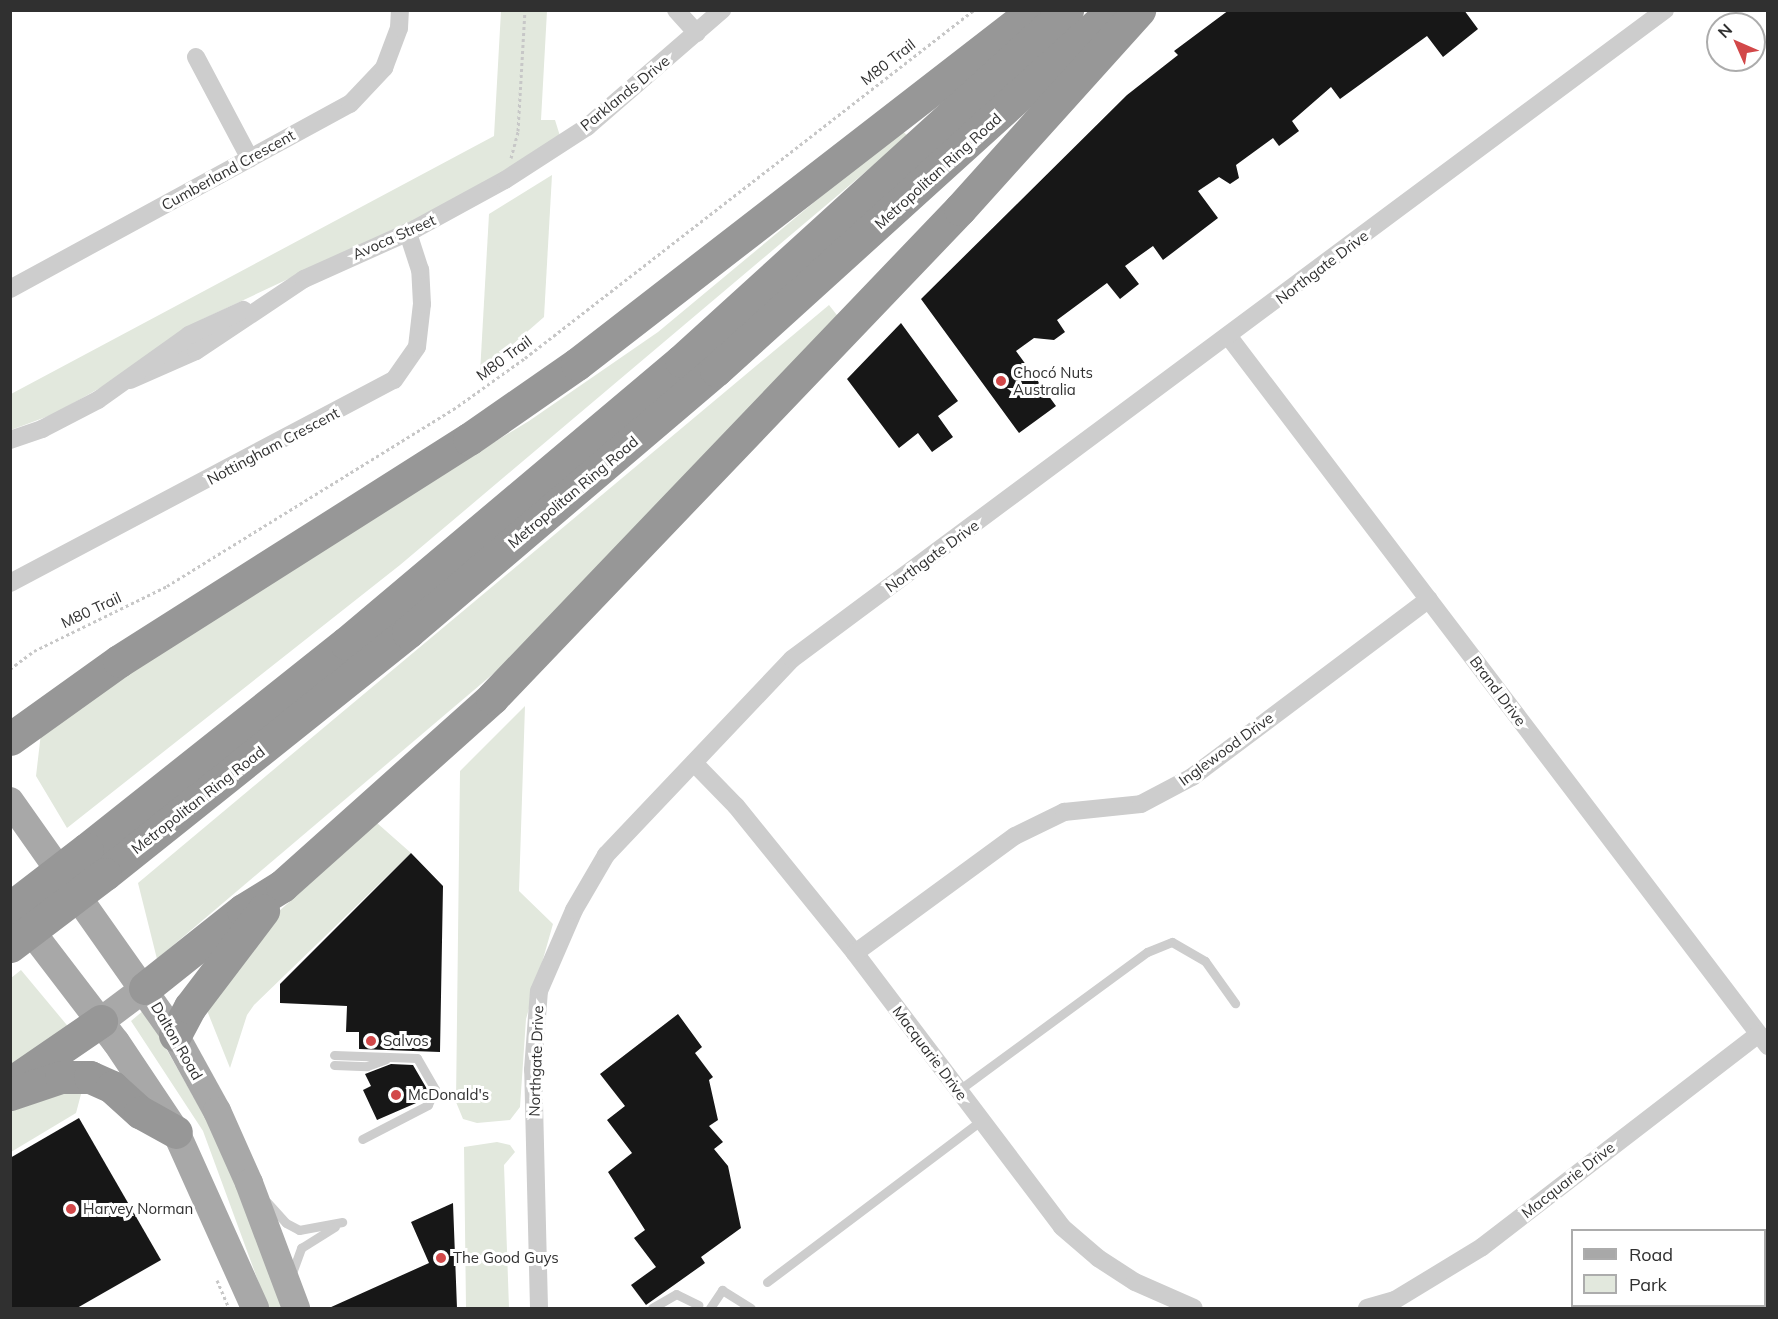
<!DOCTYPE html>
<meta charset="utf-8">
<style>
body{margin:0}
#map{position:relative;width:1778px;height:1319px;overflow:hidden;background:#fff;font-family:Mulish,sans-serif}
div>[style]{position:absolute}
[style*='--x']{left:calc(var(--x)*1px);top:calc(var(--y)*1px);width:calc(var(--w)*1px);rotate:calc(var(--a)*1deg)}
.green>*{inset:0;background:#e2e8dd}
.building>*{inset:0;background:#171717}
.path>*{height:3px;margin-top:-1.5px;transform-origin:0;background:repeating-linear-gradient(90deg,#c7c7c7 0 3px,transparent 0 6px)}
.service>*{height:9px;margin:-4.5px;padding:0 4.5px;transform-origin:4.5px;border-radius:4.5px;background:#cdcdcd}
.minor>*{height:18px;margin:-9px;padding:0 9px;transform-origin:9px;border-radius:9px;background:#cdcdcd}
.primary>*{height:28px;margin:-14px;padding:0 14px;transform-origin:14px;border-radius:14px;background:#a8a8a8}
.motorway>*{height:33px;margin:-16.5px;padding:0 16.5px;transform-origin:16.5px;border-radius:16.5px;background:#979797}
.motorway-bridge>*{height:33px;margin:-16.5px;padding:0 16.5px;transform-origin:16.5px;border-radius:16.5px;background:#979797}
.dots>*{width:16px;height:16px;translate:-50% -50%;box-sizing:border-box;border:3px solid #fff;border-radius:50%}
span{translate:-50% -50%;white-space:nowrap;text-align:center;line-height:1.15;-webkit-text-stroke:6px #fff;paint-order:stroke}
.street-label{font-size:15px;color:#303030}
.poi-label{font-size:15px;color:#303030}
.left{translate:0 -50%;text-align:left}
.frame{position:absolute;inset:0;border:12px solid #303030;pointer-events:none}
.legend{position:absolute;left:1571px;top:1229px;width:195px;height:78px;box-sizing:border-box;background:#fff;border:2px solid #acacac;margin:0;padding:8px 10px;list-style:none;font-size:18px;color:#303030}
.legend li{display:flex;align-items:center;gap:12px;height:30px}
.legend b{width:30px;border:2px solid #acacac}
.north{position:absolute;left:1706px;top:12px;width:60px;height:60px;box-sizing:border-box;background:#fff;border:2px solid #acacac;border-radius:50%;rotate:315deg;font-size:16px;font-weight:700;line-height:24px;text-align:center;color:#303030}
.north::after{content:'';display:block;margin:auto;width:21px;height:27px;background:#d24849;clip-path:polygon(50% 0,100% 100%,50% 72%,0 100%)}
</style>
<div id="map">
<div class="green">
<i style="clip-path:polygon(501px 11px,547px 11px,541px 120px,555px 120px,560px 136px,461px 198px,203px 319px,153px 358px,54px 414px,11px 430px,11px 394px,494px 136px)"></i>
<i style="clip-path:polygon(901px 130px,908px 136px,400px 565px,67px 828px,36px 776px,41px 733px,215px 610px,529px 421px,658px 332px)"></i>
<i style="clip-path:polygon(552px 175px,544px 317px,480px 373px,489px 214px)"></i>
<i style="clip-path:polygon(829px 305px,844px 324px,513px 657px,157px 959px,138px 883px)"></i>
<i style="clip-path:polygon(525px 706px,519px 891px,553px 924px,526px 1019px,520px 1107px,510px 1120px,477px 1123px,463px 1119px,456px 1102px,460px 771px)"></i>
<i style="clip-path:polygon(377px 823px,411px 853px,254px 1005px,247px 1015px,230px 1068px,206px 1008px,277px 913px)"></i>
<i style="clip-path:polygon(21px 970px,71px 1030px,11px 1067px,11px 978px)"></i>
<i style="clip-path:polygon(144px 1010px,217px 1138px,283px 1308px,268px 1308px,203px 1131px,131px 1021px)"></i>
<i style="clip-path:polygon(84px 1083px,76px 1113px,11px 1152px,10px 1103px)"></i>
<i style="clip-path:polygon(497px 1142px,510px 1145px,515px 1152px,504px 1165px,509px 1308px,466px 1308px,464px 1147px)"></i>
</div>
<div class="building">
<i style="clip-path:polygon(1229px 10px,1464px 10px,1478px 29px,1443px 57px,1427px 36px,1340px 99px,1331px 87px,1292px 121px,1299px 131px,1279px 146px,1273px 138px,1236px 165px,1239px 178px,1230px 184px,1219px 177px,1198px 191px,1218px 218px,1163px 260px,1153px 246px,1125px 266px,1139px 284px,1120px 299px,1107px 283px,1057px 320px,1065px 332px,1054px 340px,1034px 338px,1016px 351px,1056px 406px,1019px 433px,921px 299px,1127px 95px,1178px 55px,1174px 51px)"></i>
<i style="clip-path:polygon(901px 323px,958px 401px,938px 416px,953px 437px,932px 452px,918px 433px,899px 448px,847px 379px)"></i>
<i style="clip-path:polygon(411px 853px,443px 886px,440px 1052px,359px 1049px,359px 1032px,346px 1032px,347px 1006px,280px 1003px,280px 984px)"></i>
<i style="clip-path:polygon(678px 1014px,702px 1047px,695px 1053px,713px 1077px,709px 1080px,718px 1120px,709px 1126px,723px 1142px,714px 1149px,728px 1166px,741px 1228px,701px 1257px,705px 1263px,646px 1305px,631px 1285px,656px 1267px,634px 1238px,645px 1230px,608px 1172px,632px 1153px,607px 1120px,625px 1106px,600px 1074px)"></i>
<i style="clip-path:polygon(391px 1064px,413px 1065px,427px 1089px,423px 1100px,377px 1120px,363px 1090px,371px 1086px,365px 1074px)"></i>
<i style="clip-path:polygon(79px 1118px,161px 1260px,77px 1308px,10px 1308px,10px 1158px)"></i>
<i style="clip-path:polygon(453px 1203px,457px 1308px,329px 1308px,429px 1263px,411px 1222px)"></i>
</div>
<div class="path">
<i style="--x:511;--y:158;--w:28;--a:-75"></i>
<i style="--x:518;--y:131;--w:121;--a:-86.7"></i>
<i style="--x:10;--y:669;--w:30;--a:-37"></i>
<i style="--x:34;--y:651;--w:148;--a:-26"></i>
<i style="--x:167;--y:586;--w:342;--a:-31.7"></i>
<i style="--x:458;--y:406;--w:82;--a:-35.6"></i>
<i style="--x:525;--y:358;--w:568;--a:-37.78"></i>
<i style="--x:217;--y:1280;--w:30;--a:67"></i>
</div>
<div class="service">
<i style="--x:334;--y:1055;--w:83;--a:2.1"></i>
<i style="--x:417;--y:1058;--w:36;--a:60"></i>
<i style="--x:435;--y:1089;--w:17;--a:114"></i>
<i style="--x:428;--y:1105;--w:74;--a:152.7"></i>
<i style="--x:334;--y:1065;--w:33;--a:2"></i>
<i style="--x:367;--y:1066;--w:20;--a:-20"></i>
<i style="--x:959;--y:1090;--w:233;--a:-36.3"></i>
<i style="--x:1147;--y:952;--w:27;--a:-22"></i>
<i style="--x:1172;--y:942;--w:38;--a:30"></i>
<i style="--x:1205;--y:961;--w:52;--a:54.5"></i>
<i style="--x:267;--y:1202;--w:28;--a:48"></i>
<i style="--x:286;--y:1223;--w:15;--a:28"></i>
<i style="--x:299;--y:1230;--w:44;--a:-10.5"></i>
<i style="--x:292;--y:1273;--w:27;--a:-70"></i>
<i style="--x:301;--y:1248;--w:40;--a:-32"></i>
<i style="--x:767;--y:1282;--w:268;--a:-37"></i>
<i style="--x:652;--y:1308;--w:28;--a:-30"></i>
<i style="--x:676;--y:1294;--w:25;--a:26"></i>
<i style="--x:710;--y:1308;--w:22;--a:-56"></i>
<i style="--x:722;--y:1290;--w:34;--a:32"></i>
</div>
<div class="minor">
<i style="--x:676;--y:10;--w:31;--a:48"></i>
<i style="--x:196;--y:57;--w:115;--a:62.1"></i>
<i style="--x:10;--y:289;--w:387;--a:-28.6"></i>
<i style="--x:350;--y:104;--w:50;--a:-46.6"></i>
<i style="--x:384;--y:68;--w:43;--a:-69.4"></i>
<i style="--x:399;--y:28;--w:18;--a:-87"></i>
<i style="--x:1229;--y:337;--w:891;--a:52.76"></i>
<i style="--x:130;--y:380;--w:72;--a:-23.7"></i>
<i style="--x:196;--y:351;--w:130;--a:-33.7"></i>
<i style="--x:304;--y:279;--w:122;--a:-24.2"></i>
<i style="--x:415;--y:229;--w:102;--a:-28.6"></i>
<i style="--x:505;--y:180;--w:98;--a:-32.9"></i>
<i style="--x:587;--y:127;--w:179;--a:-40.9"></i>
<i style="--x:10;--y:440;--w:34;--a:-19"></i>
<i style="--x:42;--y:429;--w:63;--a:-27.4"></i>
<i style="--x:98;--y:400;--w:112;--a:-35.5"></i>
<i style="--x:189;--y:335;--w:60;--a:-24.8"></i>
<i style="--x:10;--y:583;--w:434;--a:-27.9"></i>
<i style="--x:394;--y:380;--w:40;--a:-55.1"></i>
<i style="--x:417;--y:347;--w:43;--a:-83.4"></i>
<i style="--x:422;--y:304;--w:34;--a:-93"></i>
<i style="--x:420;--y:270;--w:40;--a:-108"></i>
<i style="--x:694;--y:763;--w:60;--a:45.7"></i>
<i style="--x:736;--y:806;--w:189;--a:51"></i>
<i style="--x:855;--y:953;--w:343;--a:52.9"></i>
<i style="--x:1062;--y:1227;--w:48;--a:40.7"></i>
<i style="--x:1098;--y:1258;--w:44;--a:33"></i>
<i style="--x:1135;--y:1282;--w:64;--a:23.8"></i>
<i style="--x:855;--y:953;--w:198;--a:-36.2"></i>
<i style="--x:1015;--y:836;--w:55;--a:-26.1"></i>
<i style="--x:1064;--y:812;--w:77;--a:-5.9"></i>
<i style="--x:1141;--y:804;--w:58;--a:-27.9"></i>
<i style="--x:1192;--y:777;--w:296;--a:-36.9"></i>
<i style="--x:539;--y:1308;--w:238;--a:-91.4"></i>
<i style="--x:533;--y:1070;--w:79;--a:-85.7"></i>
<i style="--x:539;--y:991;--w:88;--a:-66.6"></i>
<i style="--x:574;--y:910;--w:64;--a:-59.8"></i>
<i style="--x:606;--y:855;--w:270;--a:-46.5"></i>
<i style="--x:792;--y:659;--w:1088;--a:-36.63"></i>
<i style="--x:1367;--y:1308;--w:29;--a:-16"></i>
<i style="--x:1395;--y:1300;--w:102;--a:-31.3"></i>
<i style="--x:1482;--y:1247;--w:349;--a:-37.6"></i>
</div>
<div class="primary">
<i style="--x:10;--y:801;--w:286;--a:54.8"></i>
<i style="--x:175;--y:1035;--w:87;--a:61.1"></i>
<i style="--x:217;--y:1111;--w:79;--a:66"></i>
<i style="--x:249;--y:1183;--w:134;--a:69.4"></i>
<i style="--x:18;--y:914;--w:161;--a:52.6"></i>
<i style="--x:116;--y:1042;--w:108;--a:56.3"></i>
<i style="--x:176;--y:1132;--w:193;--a:65.8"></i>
<i style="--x:101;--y:1021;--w:55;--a:-36.9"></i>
</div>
<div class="motorway">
<i style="--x:10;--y:739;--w:134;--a:-35.6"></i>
<i style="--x:119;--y:661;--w:414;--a:-32.4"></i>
<i style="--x:469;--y:439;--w:131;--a:-34.8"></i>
<i style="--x:577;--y:364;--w:578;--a:-37.76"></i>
<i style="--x:87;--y:849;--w:331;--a:-38.5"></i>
<i style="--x:346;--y:643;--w:438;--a:-40.1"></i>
<i style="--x:681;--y:361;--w:522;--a:-42.28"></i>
<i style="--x:105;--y:874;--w:388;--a:-38.6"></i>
<i style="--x:408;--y:632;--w:404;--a:-40.4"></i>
<i style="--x:716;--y:370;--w:536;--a:-42.2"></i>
<i style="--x:145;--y:988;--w:125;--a:-38.5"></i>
<i style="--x:243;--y:910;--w:46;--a:-31.6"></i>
<i style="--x:282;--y:886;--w:282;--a:-41.8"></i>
<i style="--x:492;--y:698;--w:677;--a:-46.26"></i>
<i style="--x:960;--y:209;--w:268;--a:-48"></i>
<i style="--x:175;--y:1035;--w:32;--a:-62"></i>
<i style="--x:190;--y:1007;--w:121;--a:-52.8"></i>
<i style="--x:12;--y:1082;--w:108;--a:-34.4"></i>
<i style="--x:10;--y:1094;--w:54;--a:-18.4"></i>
<i style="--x:61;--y:1077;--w:29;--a:0"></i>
<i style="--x:90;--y:1077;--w:24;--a:24"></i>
<i style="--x:112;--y:1087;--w:38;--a:42"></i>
<i style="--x:140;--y:1112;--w:41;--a:29.1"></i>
</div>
<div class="motorway-bridge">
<i style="--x:10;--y:908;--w:97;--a:-37.5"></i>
<i style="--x:10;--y:946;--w:119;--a:-37.2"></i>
</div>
<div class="dots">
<i style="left:1001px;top:381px;background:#d24849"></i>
<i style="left:371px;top:1041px;background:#d24849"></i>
<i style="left:396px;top:1095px;background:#d24849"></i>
<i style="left:71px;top:1209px;background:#d24849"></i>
<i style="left:441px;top:1258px;background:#d24849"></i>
</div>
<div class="street-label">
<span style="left:888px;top:62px;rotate:-38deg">M80 Trail</span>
<span style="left:625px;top:93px;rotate:-39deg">Parklands Drive</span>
<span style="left:228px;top:170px;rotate:-29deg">Cumberland Crescent</span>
<span style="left:938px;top:171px;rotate:-42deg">Metropolitan Ring Road</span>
<span style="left:394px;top:237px;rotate:-24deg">Avoca Street</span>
<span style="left:1322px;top:267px;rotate:-37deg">Northgate Drive</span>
<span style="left:504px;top:358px;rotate:-36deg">M80 Trail</span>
<span style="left:273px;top:446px;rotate:-28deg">Nottingham Crescent</span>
<span style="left:573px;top:492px;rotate:-40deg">Metropolitan Ring Road</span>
<span style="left:932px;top:556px;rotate:-36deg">Northgate Drive</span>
<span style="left:91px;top:610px;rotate:-25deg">M80 Trail</span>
<span style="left:1498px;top:691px;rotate:53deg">Brand Drive</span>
<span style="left:1226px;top:749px;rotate:-36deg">Inglewood Drive</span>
<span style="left:198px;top:800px;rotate:-38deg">Metropolitan Ring Road</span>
<span style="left:177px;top:1041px;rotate:60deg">Dalton Road</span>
<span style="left:930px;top:1053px;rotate:53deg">Macquarie Drive</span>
<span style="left:536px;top:1061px;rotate:-88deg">Northgate Drive</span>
<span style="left:1568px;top:1180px;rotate:-38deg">Macquarie Drive</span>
</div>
<div class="poi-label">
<span class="left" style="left:1013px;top:381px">Chocó Nuts<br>Australia</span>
<span class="left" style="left:383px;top:1041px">Salvos</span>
<span class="left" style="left:408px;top:1095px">McDonald's</span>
<span class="left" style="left:83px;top:1209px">Harvey Norman</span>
<span class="left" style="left:453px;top:1258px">The Good Guys</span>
</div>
<div class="frame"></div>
<ul class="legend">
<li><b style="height:8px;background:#a8a8a8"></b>Road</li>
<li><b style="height:16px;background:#e2e8dd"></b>Park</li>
</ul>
<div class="north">N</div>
</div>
